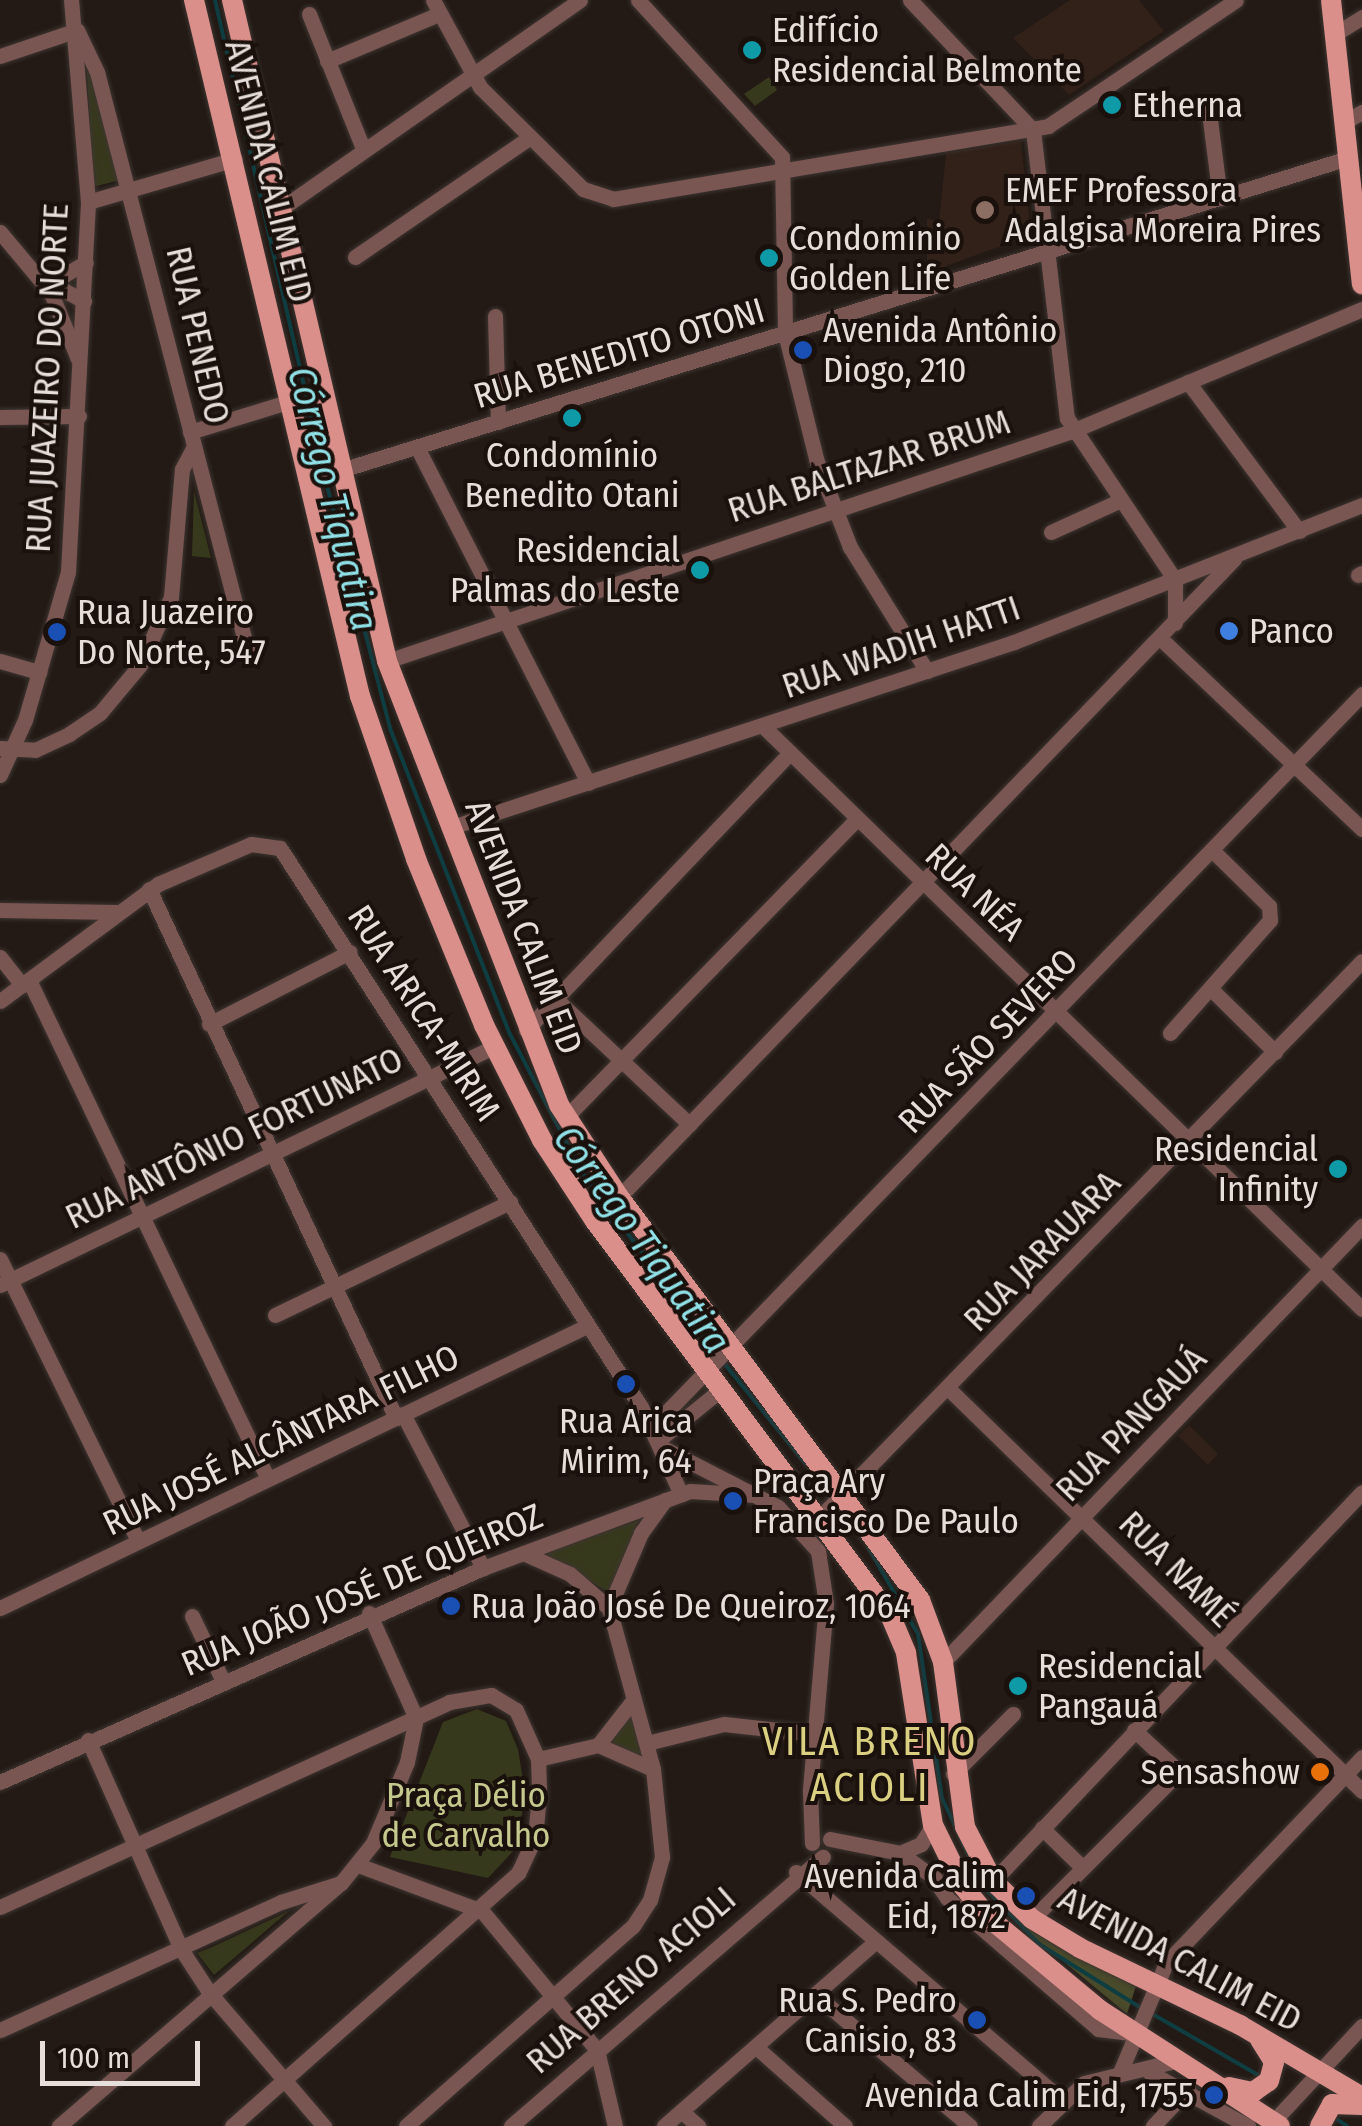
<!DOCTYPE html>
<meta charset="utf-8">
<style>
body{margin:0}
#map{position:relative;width:1362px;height:2126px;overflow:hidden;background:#231a15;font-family:"Fira Sans Condensed",sans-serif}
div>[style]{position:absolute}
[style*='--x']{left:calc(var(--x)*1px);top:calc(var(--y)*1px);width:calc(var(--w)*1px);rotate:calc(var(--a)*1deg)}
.built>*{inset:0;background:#312119}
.green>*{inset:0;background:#37391c}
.forest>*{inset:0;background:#494b2a}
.stream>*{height:4px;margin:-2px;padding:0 2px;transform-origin:2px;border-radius:2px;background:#0f3e42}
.roads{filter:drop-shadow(0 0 2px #3e3531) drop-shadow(0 0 2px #3e3531)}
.minor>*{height:15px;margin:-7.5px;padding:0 7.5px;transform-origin:7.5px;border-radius:7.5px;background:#7a5653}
.major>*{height:20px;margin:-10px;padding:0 10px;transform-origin:10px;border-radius:10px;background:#db8f8a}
.dots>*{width:28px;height:28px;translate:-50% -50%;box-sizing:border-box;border:5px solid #1a110c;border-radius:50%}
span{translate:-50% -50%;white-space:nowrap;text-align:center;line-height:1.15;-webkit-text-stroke:8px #1a110c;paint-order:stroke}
.poi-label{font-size:35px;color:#e5deda}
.left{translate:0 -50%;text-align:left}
.right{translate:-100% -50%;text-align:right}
.street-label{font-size:35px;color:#e5deda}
.park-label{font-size:35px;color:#c5c98d}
.water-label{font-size:38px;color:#90e1e7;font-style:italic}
.quarter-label{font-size:40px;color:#dbd082;letter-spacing:2.5px}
.scale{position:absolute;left:40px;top:2041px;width:160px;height:45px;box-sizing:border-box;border:5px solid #e5deda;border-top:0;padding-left:12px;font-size:30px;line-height:35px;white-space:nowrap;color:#e5deda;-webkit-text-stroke:8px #1a110c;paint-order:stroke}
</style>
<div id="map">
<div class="built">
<i style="clip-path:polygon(1070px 0,1139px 0,1164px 31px,1069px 95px,1013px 38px)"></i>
<i style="clip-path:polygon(1021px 141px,1031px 235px,927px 273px,927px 218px,939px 222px,946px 153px)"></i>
<i style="clip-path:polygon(1189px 1425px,1218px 1454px,1208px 1465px,1178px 1436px)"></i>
</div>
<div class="green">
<i style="clip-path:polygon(91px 70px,120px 180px,93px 187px,87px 73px)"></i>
<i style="clip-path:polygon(769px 77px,777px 90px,755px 106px,744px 94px)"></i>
<i style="clip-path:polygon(194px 491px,211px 558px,192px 556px)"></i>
<i style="clip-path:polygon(639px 1520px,608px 1592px,544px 1553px)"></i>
<i style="clip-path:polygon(477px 1709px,506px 1721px,518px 1749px,525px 1793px,517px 1847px,488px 1878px,390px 1857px,443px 1722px)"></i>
<i style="clip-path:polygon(636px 1710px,648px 1763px,605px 1745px)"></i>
<i style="clip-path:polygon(289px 1911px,214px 1975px,197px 1953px,210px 1948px)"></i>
</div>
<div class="forest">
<i style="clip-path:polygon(984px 1881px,1136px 1986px,1127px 2014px,1011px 1918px)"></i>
</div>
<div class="stream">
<i style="--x:215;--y:0;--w:485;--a:77"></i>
<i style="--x:326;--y:482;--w:257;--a:75.4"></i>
<i style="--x:391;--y:731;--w:326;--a:68.6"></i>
<i style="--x:510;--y:1034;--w:152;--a:62.6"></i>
<i style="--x:580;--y:1169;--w:230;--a:53.5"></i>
<i style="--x:723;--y:1362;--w:130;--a:50.9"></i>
<i style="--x:868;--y:1547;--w:100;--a:60.1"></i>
<i style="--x:918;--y:1634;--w:166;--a:81.7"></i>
<i style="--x:942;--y:1798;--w:97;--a:65"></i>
<i style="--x:983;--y:1886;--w:81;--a:46"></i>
<i style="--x:1039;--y:1944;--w:120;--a:32.1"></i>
<i style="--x:1149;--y:2012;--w:126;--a:30"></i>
<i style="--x:1338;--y:2120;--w:11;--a:34"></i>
</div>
<div class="roads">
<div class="minor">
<i style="--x:433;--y:0;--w:99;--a:61.6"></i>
<i style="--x:480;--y:87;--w:145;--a:44.7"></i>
<i style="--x:583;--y:189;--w:32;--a:18"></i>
<i style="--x:613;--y:199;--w:441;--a:-9.5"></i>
<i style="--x:1048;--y:126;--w:226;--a:-33.8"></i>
<i style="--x:638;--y:0;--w:213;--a:47.5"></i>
<i style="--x:782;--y:157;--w:176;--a:89"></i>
<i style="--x:785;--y:333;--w:133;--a:76.1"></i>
<i style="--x:817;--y:462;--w:91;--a:68.8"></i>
<i style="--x:850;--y:547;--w:146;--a:58.2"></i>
<i style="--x:910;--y:0;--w:179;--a:46.6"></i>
<i style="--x:1033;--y:130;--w:290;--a:83.3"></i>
<i style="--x:1067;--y:418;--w:195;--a:56.3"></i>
<i style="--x:1175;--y:580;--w:43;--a:90"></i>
<i style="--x:309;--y:14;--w:144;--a:68.1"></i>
<i style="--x:1335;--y:34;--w:32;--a:-32"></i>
<i style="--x:0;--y:56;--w:81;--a:-18.7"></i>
<i style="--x:77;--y:30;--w:47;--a:64.5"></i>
<i style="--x:97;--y:72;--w:604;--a:75.43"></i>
<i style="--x:327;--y:61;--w:121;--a:-22.8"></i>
<i style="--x:1209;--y:112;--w:87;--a:82.7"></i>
<i style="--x:1344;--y:122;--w:21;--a:-29"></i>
<i style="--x:88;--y:202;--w:153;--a:-16.3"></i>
<i style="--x:279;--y:210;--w:367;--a:-34.9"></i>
<i style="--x:0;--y:232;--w:80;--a:50.1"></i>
<i style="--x:51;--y:293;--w:71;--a:67.8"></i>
<i style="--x:355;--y:257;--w:212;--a:-34.4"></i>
<i style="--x:41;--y:278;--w:49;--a:28.1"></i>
<i style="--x:52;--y:282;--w:39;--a:-30"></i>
<i style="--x:495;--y:316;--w:106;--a:88.4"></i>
<i style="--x:1188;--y:382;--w:186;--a:53.3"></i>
<i style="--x:0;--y:417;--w:79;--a:-0.7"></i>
<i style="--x:190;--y:432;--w:106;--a:-17.1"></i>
<i style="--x:417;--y:447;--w:377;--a:63"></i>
<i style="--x:309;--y:480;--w:1088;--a:-17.22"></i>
<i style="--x:1051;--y:532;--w:77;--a:-24.6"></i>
<i style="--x:1358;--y:575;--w:4;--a:-27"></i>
<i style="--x:1161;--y:639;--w:277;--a:43.4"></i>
<i style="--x:0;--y:661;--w:41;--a:15.8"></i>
<i style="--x:387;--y:661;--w:723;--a:-18.56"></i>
<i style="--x:1072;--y:431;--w:315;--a:-22.8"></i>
<i style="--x:763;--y:726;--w:836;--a:44.22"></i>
<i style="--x:0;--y:748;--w:35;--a:3"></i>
<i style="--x:35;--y:750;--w:38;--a:-25"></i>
<i style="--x:69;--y:734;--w:37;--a:-34"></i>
<i style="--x:100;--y:713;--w:62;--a:-50.2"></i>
<i style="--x:140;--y:665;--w:75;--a:-65.5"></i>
<i style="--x:171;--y:597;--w:128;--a:-85.1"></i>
<i style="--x:182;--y:469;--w:24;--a:-62"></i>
<i style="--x:0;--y:775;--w:60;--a:-65.6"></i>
<i style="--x:25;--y:720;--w:154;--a:-73.8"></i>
<i style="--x:68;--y:572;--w:371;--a:-86.9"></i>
<i style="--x:88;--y:202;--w:203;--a:-94.8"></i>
<i style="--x:452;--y:827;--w:592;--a:-18.22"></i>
<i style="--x:1014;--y:642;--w:374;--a:-21.5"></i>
<i style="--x:149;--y:889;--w:584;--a:64.97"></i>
<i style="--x:0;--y:910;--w:116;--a:1"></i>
<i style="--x:0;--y:957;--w:36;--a:52"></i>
<i style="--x:29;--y:980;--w:553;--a:64.41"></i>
<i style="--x:1211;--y:989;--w:90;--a:44.5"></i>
<i style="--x:556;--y:999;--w:183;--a:43.2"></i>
<i style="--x:0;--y:1001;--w:197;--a:-36.5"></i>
<i style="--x:158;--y:884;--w:101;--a:-23.3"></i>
<i style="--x:251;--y:844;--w:29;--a:8"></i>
<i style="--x:280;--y:848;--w:665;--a:57.15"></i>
<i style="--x:641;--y:1407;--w:96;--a:65.3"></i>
<i style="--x:209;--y:1024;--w:158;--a:-27.1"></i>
<i style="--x:526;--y:1030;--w:381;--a:-46.4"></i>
<i style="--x:1170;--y:1033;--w:151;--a:-48.5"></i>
<i style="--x:1270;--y:920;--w:14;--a:-94"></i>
<i style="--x:1269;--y:906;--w:78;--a:-135.5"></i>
<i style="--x:566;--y:1117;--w:417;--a:-45.7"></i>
<i style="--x:619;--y:1197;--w:886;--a:-46.05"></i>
<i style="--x:0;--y:1259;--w:314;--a:63.9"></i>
<i style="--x:0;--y:1285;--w:550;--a:-25.77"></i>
<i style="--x:275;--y:1315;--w:261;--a:-25.7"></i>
<i style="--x:950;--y:1390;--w:575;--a:44.22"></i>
<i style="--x:403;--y:1414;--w:174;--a:62.5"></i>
<i style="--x:653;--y:1426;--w:1019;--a:-45.91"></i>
<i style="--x:660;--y:1439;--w:77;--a:-39.2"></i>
<i style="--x:663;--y:1448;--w:129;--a:27.2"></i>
<i style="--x:778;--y:1507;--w:59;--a:47.7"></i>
<i style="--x:818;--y:1551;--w:53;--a:81.3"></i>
<i style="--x:826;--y:1603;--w:189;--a:94.9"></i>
<i style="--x:810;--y:1791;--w:52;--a:87.8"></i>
<i style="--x:820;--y:1517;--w:776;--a:-45.73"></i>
<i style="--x:0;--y:1608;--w:651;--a:-25.66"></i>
<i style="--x:609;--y:1608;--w:82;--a:-66.9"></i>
<i style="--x:641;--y:1533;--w:41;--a:-54"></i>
<i style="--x:369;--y:1613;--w:115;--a:65.9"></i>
<i style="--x:192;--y:1616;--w:70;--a:64.5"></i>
<i style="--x:943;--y:1662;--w:605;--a:-46.14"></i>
<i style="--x:88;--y:1740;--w:229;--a:66"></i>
<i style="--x:181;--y:1949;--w:51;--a:56.9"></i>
<i style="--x:209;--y:1992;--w:177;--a:49.4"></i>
<i style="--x:647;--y:1743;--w:79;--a:-13.9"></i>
<i style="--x:724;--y:1724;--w:91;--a:6.3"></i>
<i style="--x:598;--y:1745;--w:60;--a:23.6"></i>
<i style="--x:538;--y:1759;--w:62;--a:-13.1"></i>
<i style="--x:598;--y:1745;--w:58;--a:-52"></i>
<i style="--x:953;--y:1774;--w:85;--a:-45"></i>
<i style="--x:0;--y:1782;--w:528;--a:-23.9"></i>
<i style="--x:483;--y:1568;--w:221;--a:-20.4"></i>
<i style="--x:690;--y:1491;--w:66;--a:3.5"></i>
<i style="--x:1042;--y:1828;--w:57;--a:44.3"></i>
<i style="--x:830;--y:1839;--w:71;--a:11.3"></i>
<i style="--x:900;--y:1853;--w:44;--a:35.8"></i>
<i style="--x:900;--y:1853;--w:23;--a:-23"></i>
<i style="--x:921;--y:1844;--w:22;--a:-58"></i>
<i style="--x:358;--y:1865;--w:132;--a:20.4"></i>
<i style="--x:482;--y:1911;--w:180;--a:50.4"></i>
<i style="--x:597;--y:2050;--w:78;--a:76.7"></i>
<i style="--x:796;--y:1872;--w:352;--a:40.6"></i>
<i style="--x:929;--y:1872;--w:32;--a:55"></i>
<i style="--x:947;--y:1898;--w:200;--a:40.9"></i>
<i style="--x:1098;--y:2029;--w:33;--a:7"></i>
<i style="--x:993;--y:1881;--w:536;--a:-46.51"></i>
<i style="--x:0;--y:1907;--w:494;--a:-24.5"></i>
<i style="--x:449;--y:1702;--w:43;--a:-9.5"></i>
<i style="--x:491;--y:1695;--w:29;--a:31"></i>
<i style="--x:516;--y:1710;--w:54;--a:65.8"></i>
<i style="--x:538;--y:1759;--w:37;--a:88"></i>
<i style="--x:539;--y:1796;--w:41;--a:95.6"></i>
<i style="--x:535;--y:1837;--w:40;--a:115"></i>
<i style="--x:518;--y:1873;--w:382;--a:138.5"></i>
<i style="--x:1032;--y:1919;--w:198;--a:-45"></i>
<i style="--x:1172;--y:1779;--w:13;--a:-86"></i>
<i style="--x:1173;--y:1766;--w:53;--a:-137.3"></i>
<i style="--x:816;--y:1995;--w:202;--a:40.4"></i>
<i style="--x:0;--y:2030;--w:309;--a:-24.5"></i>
<i style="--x:281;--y:1902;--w:63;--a:-17.6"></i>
<i style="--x:341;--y:1883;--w:51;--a:-51.3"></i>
<i style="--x:373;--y:1843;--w:88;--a:-67.2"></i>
<i style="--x:407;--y:1762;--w:45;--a:-78.4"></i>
<i style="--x:756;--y:2047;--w:119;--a:41.6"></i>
<i style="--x:1121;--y:2070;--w:116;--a:-67.2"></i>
<i style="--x:1166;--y:1963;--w:284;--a:-46.4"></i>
<i style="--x:1149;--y:2072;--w:113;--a:28.6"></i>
<i style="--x:681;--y:2111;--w:23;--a:41"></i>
<i style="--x:59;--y:2126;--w:369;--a:-40.8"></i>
<i style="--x:406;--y:2126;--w:303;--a:-41.4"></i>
<i style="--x:633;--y:1926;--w:31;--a:-57"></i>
<i style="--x:650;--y:1900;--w:45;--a:-74.4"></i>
<i style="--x:662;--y:1857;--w:88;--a:-95.8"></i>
<i style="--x:653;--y:1769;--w:167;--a:-105.3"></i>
<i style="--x:609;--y:1608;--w:52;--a:-138.9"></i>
<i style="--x:570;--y:1574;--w:51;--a:-155.9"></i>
<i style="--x:511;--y:2126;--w:412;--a:-40.8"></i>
<i style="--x:664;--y:2126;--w:279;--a:-41.1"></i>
<i style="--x:1039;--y:2126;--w:62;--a:-43.7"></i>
<i style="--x:1084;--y:2083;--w:94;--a:-13.6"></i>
<i style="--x:1153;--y:2126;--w:51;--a:-46.6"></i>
<i style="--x:1269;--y:2126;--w:137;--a:-47.1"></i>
</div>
<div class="major">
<i style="--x:194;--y:0;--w:716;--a:76.59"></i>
<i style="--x:360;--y:696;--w:172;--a:71"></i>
<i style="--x:416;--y:859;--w:179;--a:67.7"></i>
<i style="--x:484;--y:1025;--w:129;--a:63.2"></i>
<i style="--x:542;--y:1140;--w:97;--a:56.8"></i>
<i style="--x:595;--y:1221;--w:494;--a:53.2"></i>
<i style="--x:891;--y:1617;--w:39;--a:67"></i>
<i style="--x:906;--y:1653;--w:174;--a:81.1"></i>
<i style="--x:933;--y:1825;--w:68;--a:63.8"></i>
<i style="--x:963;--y:1886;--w:40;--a:51"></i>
<i style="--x:988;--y:1917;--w:146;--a:39.7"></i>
<i style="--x:1100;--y:2010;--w:214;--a:32.8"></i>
<i style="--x:232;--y:0;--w:679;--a:76.8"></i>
<i style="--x:387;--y:661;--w:476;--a:68.8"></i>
<i style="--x:559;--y:1105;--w:110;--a:56.9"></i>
<i style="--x:619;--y:1197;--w:503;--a:53.24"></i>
<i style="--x:920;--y:1600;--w:66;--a:69.6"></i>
<i style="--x:943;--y:1662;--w:166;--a:82.4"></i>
<i style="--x:965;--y:1827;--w:61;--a:62.6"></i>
<i style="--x:993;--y:1881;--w:54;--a:44.3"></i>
<i style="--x:1032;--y:1919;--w:56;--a:31.1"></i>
<i style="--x:1080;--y:1948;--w:178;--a:25.7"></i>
<i style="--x:1240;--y:2025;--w:142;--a:30.5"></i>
<i style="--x:1331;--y:0;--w:286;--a:83.8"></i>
<i style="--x:1229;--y:2087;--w:25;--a:12"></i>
<i style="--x:1253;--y:2092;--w:19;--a:-35"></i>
<i style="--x:1269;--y:2081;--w:20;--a:-75"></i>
<i style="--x:1274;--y:2062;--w:26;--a:-122"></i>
<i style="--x:1320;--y:2126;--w:25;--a:-61"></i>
<i style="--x:1332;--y:2104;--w:30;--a:2"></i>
</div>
</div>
<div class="dots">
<i style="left:752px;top:50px;background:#0f9aa8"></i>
<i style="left:1112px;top:105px;background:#0f9aa8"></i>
<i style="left:985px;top:210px;background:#8d6e63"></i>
<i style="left:769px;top:258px;background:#0f9aa8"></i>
<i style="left:803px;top:350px;background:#1a4fb4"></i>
<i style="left:572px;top:418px;background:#0f9aa8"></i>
<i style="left:700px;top:570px;background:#0f9aa8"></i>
<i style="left:1229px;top:631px;background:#3f7fe0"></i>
<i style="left:57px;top:632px;background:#1a4fb4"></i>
<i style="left:1338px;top:1169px;background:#0f9aa8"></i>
<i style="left:626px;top:1384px;background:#1a4fb4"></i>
<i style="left:733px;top:1501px;background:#1a4fb4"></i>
<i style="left:451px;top:1606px;background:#1a4fb4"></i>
<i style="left:1018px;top:1686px;background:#0f9aa8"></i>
<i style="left:1320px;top:1772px;background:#e8710a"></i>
<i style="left:1026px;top:1896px;background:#1a4fb4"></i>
<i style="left:977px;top:2020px;background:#1a4fb4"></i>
<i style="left:1214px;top:2095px;background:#1a4fb4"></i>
</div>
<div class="poi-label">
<span class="left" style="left:772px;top:50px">Edifício<br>Residencial Belmonte</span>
<span class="left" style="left:1132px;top:105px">Etherna</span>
<span class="left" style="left:1005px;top:210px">EMEF Professora<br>Adalgisa Moreira Pires</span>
<span class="left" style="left:789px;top:258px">Condomínio<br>Golden Life</span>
<span class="left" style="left:823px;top:350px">Avenida Antônio<br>Diogo, 210</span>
<span style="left:572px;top:475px">Condomínio<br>Benedito Otani</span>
<span class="right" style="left:680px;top:570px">Residencial<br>Palmas do Leste</span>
<span class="left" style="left:77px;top:632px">Rua Juazeiro<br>Do Norte, 547</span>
<span class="left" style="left:1249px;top:631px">Panco</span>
<span class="right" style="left:1318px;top:1169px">Residencial<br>Infinity</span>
<span style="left:626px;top:1441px">Rua Arica<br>Mirim, 64</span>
<span class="left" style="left:753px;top:1501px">Praça Ary<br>Francisco De Paulo</span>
<span class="left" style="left:471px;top:1606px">Rua João José De Queiroz, 1064</span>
<span class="left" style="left:1038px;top:1686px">Residencial<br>Pangauá</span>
<span class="right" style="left:1300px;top:1772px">Sensashow</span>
<span class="right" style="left:1006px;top:1896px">Avenida Calim<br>Eid, 1872</span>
<span class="right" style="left:957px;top:2020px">Rua S. Pedro<br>Canisio, 83</span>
<span class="right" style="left:1194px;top:2095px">Avenida Calim Eid, 1755</span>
</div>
<div class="street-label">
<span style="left:269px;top:171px;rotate:76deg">AVENIDA CALIM EID</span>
<span style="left:198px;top:335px;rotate:77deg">RUA PENEDO</span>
<span style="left:619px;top:353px;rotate:-17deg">RUA BENEDITO OTONI</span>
<span style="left:47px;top:378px;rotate:-87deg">RUA JUAZEIRO DO NORTE</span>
<span style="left:869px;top:466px;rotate:-18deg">RUA BALTAZAR BRUM</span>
<span style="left:901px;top:647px;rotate:-19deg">RUA WADIH HATTI</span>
<span style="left:975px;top:892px;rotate:44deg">RUA NÉA</span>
<span style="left:524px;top:927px;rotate:69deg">AVENIDA CALIM EID</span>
<span style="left:424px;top:1013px;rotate:57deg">RUA ARICA-MIRIM</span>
<span style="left:988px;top:1041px;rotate:-46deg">RUA SÃO SEVERO</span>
<span style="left:234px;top:1138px;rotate:-26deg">RUA ANTÔNIO FORTUNATO</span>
<span style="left:1042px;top:1251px;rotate:-46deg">RUA JARAUARA</span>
<span style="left:1131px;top:1424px;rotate:-46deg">RUA PANGAUÁ</span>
<span style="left:281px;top:1440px;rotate:-26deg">RUA JOSÉ ALCÂNTARA FILHO</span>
<span style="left:1177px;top:1569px;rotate:45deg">RUA NAMÉ</span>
<span style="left:362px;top:1590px;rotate:-23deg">RUA JOÃO JOSÉ DE QUEIROZ</span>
<span style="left:1180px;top:1959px;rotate:28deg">AVENIDA CALIM EID</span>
<span style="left:631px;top:1980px;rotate:-41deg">RUA BRENO ACIOLI</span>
</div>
<div class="park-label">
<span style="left:466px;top:1815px">Praça Délio<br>de Carvalho</span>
</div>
<div class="water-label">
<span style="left:332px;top:499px;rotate:76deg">Córrego Tiquatira</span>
<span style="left:641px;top:1240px;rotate:54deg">Córrego Tiquatira</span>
</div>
<div class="quarter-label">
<span style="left:870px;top:1765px">VILA BRENO<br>ACIOLI</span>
</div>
<div class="scale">100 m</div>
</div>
